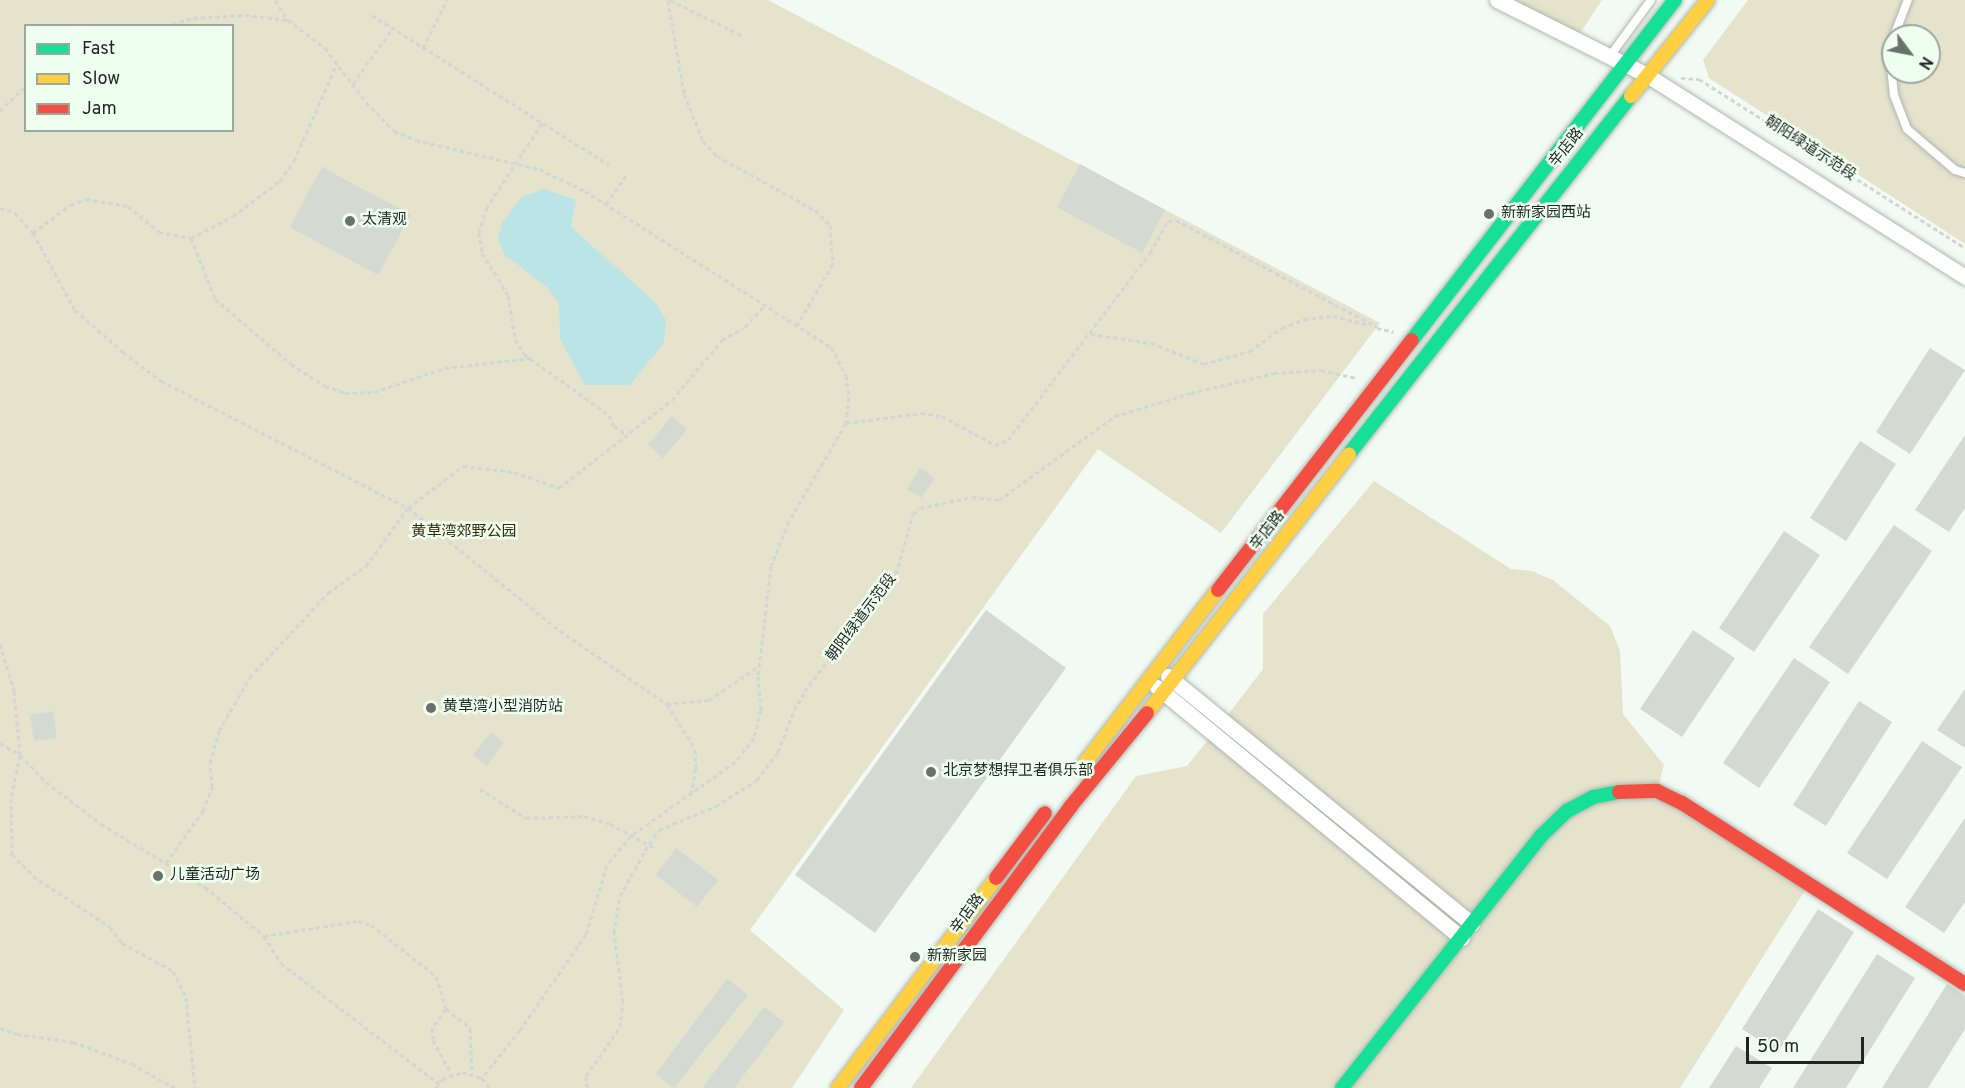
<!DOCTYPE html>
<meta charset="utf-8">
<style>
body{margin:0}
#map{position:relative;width:1965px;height:1088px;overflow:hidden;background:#f2fbf3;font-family:Overpass,"Noto Sans SC",sans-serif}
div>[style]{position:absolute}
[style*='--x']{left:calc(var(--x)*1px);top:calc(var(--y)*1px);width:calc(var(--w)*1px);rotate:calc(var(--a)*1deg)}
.green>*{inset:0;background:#e5e3cc}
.water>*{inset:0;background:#bbe4e6}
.building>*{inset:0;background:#d4d9d1}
.path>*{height:3px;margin-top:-1.5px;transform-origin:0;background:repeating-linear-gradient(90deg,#d3d6d4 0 4.5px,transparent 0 7.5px)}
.roads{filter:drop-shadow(0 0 2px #afb7b0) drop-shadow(0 0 2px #afb7b0)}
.lane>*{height:8px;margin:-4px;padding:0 4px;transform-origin:4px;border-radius:4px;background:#fdfefd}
.street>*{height:15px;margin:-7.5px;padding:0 7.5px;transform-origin:7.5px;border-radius:7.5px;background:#fdfefd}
.fast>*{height:14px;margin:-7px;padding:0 7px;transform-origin:7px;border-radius:7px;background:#16e098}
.slow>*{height:14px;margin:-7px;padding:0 7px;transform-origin:7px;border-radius:7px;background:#ffcf43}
.jam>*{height:14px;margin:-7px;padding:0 7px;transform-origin:7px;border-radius:7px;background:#f24e42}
.dots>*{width:16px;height:16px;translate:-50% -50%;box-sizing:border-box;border:3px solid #eefff0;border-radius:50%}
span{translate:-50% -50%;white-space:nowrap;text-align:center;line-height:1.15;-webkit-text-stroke:5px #eefff0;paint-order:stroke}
.street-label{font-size:15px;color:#1f2620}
.poi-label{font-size:15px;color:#1f2620}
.left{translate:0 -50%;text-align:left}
.park-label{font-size:15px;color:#352a07}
.legend{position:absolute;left:24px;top:24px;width:210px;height:108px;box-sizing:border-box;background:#eefff0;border:2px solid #9ba89d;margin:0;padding:8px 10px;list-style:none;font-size:18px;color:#1f2620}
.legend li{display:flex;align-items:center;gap:12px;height:30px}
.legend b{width:30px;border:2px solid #9ba89d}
.north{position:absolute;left:1881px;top:24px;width:60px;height:60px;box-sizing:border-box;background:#eefff0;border:2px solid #9ba89d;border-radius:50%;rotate:122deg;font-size:16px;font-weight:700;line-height:24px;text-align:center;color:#1f2620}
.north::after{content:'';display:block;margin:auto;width:21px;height:27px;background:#69716a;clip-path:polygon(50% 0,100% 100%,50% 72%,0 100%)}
.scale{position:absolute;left:1746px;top:1037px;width:118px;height:27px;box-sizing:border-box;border:3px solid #1f2620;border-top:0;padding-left:8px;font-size:18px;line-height:21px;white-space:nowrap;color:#1f2620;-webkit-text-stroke:4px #eefff0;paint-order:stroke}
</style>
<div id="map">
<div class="green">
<i style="clip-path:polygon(evenodd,0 0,768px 0,1380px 323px,1221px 533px,1098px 449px,750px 930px,844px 1010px,792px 1088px,0 1088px,0 0,26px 26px,232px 26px,232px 130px,26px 130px,26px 26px)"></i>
<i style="clip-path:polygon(1512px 0,1602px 0,1579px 35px)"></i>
<i style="clip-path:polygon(evenodd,1748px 0,1965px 0,1965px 244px,1709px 78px,1703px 60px,1748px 0,1893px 36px,1929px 36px,1929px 72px,1893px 72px,1893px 36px)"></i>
<i style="clip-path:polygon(1374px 481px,1511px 569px,1532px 571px,1553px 580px,1610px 626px,1620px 651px,1623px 714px,1664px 765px,1657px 791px,1809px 884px,1680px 1088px,911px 1088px,1136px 776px,1187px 766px,1223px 721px,1263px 669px,1263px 614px)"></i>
</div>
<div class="water">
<i style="clip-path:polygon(544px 189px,576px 200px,571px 227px,655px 302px,666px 320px,664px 343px,630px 385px,585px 385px,560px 339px,559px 303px,547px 287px,505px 255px,498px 239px,502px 223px,522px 197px)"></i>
</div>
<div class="building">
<i style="clip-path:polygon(1080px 164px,1165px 210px,1142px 253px,1057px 207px)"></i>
<i style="clip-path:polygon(322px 167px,411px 215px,378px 275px,290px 227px)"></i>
<i style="clip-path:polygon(1930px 348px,1965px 370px,1910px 454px,1876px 432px)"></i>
<i style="clip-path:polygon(672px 416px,687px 429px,663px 458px,648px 445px)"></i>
<i style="clip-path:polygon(1965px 435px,1965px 508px,1949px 532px,1915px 510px)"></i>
<i style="clip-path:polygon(1860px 441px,1896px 464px,1846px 541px,1810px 518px)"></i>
<i style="clip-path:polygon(920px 468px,935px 478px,921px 498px,907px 489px)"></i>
<i style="clip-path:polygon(1894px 525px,1932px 551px,1848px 674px,1809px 647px)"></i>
<i style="clip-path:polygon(1784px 531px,1820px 555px,1754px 652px,1719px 628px)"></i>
<i style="clip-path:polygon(986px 610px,1066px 668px,875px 933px,795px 875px)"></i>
<i style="clip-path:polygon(1693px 630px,1735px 658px,1682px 737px,1640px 709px)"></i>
<i style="clip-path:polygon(1794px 658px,1830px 682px,1759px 788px,1723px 763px)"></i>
<i style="clip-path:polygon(1965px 689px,1965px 748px,1937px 730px)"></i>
<i style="clip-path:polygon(1859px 701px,1892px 722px,1826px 826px,1793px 805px)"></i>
<i style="clip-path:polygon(53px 711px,57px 738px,34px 741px,30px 715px)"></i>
<i style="clip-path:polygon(491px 732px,504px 743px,487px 766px,473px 755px)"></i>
<i style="clip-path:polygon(1922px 741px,1962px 767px,1887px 879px,1847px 853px)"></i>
<i style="clip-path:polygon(1965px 818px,1965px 902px,1944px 933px,1905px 907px)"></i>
<i style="clip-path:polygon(676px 848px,718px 880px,697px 907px,656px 875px)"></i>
<i style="clip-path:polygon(1818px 909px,1854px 932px,1778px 1052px,1742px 1029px)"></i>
<i style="clip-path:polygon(1877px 954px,1915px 978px,1846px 1088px,1793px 1088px)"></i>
<i style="clip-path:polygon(727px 979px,748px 995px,674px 1088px,656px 1074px)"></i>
<i style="clip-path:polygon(1947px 984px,1965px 996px,1965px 1029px,1928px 1088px,1882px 1088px)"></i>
<i style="clip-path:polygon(764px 1007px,784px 1022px,734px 1088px,702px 1088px)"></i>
<i style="clip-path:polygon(1736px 1046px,1772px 1068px,1759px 1088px,1709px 1088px)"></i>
</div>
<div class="path">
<i style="--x:275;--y:0;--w:24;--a:57"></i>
<i style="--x:668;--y:0;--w:95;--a:80.3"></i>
<i style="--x:684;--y:94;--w:51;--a:68"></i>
<i style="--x:703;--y:141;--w:21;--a:47"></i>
<i style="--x:717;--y:156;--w:112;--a:28.9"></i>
<i style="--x:815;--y:210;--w:21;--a:45"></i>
<i style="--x:830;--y:225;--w:39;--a:86"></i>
<i style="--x:833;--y:264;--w:71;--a:120.5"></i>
<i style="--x:670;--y:0;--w:81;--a:26.3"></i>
<i style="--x:372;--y:15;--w:280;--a:32.3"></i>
<i style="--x:165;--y:26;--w:29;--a:-16"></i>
<i style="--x:193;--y:18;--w:52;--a:-3.3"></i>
<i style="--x:245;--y:15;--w:43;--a:6.6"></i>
<i style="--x:288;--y:20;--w:46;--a:37.1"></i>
<i style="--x:325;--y:48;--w:68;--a:52.8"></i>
<i style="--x:366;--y:102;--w:40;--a:46"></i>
<i style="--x:394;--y:131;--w:24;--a:22"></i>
<i style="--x:416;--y:140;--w:126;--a:13.3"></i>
<i style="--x:539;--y:169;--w:51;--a:25.6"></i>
<i style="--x:585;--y:191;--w:291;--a:32.4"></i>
<i style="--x:831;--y:347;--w:32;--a:62"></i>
<i style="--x:846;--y:375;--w:22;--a:82"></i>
<i style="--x:849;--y:397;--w:26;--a:97"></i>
<i style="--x:846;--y:423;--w:113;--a:120.2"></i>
<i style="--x:789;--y:521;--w:48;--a:111.8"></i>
<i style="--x:771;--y:566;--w:111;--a:96.7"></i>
<i style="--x:758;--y:676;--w:34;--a:85"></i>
<i style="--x:761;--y:710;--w:29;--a:104"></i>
<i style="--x:754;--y:738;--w:31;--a:128"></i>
<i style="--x:735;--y:762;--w:128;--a:144.6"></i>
<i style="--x:631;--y:836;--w:38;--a:130"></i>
<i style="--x:607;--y:865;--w:72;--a:106.9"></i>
<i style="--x:586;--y:934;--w:116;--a:124.5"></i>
<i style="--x:520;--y:1030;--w:61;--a:128.4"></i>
<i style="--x:423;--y:48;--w:54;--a:-63.4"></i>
<i style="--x:1681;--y:78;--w:18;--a:3"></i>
<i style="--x:1699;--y:79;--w:315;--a:32.4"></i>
<i style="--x:353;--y:84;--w:67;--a:-54.7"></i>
<i style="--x:0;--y:111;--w:36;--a:-44"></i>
<i style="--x:542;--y:123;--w:100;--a:123.2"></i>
<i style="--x:487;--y:207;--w:26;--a:108"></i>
<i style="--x:479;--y:232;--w:21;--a:82"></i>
<i style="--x:482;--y:253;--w:49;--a:58.2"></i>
<i style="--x:508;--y:295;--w:45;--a:81"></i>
<i style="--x:515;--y:339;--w:17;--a:59"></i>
<i style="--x:524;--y:354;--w:105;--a:35.7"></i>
<i style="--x:609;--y:415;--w:12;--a:66"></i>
<i style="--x:614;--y:426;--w:16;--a:35"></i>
<i style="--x:606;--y:204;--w:35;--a:-55"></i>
<i style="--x:0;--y:208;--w:16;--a:18"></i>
<i style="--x:15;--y:213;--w:27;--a:48"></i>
<i style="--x:33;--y:233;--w:88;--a:61.4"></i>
<i style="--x:75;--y:310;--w:64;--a:41.2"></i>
<i style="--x:123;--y:352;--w:48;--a:37.3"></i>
<i style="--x:161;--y:381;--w:278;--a:27.2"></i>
<i style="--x:408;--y:508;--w:196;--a:39"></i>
<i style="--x:560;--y:631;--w:130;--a:34.3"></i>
<i style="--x:667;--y:704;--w:42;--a:-5.4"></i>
<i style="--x:709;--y:700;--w:60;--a:-34.2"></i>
<i style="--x:33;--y:233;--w:46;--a:-37.1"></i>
<i style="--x:70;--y:205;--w:17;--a:-21"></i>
<i style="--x:86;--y:199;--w:43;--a:9.5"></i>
<i style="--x:128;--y:206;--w:40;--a:40"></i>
<i style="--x:159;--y:232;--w:33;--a:11"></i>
<i style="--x:191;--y:238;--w:47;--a:-27.6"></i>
<i style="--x:233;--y:216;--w:59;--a:-36.7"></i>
<i style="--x:280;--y:181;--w:24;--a:-55"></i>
<i style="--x:294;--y:161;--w:107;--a:-66.3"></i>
<i style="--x:191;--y:238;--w:66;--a:68.5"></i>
<i style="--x:215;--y:299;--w:100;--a:40.5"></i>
<i style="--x:291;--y:364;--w:40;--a:32.9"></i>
<i style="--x:325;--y:386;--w:21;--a:19"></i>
<i style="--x:345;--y:393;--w:29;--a:-2"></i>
<i style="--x:374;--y:392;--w:75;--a:-18.7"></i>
<i style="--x:445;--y:368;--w:87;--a:-6.6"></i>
<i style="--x:1377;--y:328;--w:17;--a:13"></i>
<i style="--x:1091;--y:334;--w:61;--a:8.5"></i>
<i style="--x:1151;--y:343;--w:57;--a:21.6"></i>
<i style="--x:1204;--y:364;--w:48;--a:-15.8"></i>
<i style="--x:1250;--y:351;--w:39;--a:-36"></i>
<i style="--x:1282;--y:328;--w:24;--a:-22"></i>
<i style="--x:1304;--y:319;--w:29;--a:-6"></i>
<i style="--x:1333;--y:316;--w:36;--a:14"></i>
<i style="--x:846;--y:423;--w:76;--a:-7.6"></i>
<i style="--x:921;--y:413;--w:21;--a:8"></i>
<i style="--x:942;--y:416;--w:60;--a:28.7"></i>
<i style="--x:995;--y:445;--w:14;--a:-21"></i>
<i style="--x:1008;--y:440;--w:235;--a:-52.8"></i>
<i style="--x:1150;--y:253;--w:37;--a:-61"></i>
<i style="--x:1168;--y:221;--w:8;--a:-7"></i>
<i style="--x:1176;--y:220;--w:228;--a:28"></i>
<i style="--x:0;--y:644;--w:49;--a:73.4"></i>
<i style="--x:14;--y:691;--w:64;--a:84.6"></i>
<i style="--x:20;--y:755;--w:44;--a:101.8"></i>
<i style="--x:11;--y:798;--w:56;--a:89"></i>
<i style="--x:12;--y:854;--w:30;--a:46"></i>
<i style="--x:33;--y:876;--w:92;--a:33.5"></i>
<i style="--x:110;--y:927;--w:20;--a:53"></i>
<i style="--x:122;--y:943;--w:58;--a:28.8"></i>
<i style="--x:173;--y:971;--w:29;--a:63"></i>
<i style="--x:186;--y:997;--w:91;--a:84.4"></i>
<i style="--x:667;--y:704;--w:53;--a:58.1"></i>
<i style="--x:695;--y:749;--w:19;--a:87"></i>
<i style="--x:696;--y:768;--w:25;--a:101"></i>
<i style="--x:0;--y:743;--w:23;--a:31"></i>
<i style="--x:20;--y:755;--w:37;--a:46"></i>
<i style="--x:46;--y:782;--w:69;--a:37.4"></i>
<i style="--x:101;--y:824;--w:122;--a:31.2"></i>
<i style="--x:205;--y:887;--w:77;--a:39.7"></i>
<i style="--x:264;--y:936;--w:32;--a:58"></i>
<i style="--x:281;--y:963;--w:199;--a:37.4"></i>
<i style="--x:480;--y:789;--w:54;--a:32.2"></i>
<i style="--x:526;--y:818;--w:58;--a:-2"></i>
<i style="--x:584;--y:816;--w:27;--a:17"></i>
<i style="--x:610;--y:824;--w:53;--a:28"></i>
<i style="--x:166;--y:863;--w:64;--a:-54.6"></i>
<i style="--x:203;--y:811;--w:26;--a:-69"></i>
<i style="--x:212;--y:787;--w:24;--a:-95"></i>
<i style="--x:210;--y:763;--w:33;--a:-74"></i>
<i style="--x:219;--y:731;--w:62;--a:-60.1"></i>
<i style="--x:250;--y:677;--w:115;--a:-47.1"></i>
<i style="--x:328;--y:593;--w:47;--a:-35.4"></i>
<i style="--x:366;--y:566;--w:72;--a:-54.1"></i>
<i style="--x:408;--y:508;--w:69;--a:-37.4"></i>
<i style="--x:463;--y:466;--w:51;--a:6.7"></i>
<i style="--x:514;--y:472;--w:48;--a:19.6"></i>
<i style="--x:559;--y:488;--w:143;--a:-37.9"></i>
<i style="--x:672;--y:400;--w:78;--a:-50.2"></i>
<i style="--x:722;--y:340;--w:26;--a:-29"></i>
<i style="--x:745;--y:327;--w:30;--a:-48"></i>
<i style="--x:264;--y:936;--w:95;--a:-9.1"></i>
<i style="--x:358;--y:921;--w:14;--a:17"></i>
<i style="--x:371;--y:925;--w:83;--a:38.1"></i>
<i style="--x:436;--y:976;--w:34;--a:73"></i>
<i style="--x:446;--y:1009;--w:31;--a:38"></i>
<i style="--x:470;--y:1028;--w:45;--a:87.5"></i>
<i style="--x:446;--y:1009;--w:24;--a:126"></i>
<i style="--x:432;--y:1028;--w:12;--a:85"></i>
<i style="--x:433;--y:1040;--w:38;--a:62"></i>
<i style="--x:0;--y:1028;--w:18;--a:19"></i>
<i style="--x:17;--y:1034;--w:57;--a:8.1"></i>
<i style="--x:73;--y:1042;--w:63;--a:20.4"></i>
<i style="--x:132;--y:1064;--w:49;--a:29.2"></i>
<i style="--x:436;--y:1088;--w:11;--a:-56"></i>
<i style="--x:442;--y:1079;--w:21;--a:-19"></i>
<i style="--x:462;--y:1072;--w:21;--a:17"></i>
<i style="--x:482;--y:1078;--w:13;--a:51"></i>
<i style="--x:587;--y:1088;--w:12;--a:-95"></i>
<i style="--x:586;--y:1076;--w:60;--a:-55.2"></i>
<i style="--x:620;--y:1027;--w:25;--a:-83"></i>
<i style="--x:623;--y:1002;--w:70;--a:-97.4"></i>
<i style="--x:614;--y:933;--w:37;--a:-81"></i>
<i style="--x:620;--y:896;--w:60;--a:-60.9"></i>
<i style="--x:649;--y:844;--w:17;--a:-54"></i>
<i style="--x:659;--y:830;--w:62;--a:-22.8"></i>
<i style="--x:716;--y:806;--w:49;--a:-32.4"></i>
<i style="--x:757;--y:780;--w:35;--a:-53"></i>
<i style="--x:778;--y:752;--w:45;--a:-69.1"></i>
<i style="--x:794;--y:710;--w:29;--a:-59"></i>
<i style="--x:809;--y:685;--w:141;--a:-51.9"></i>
<i style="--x:896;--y:574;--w:62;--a:-74.2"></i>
<i style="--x:913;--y:514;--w:9;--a:-41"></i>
<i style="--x:920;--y:508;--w:53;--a:-11.9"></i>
<i style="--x:972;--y:497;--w:27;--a:6"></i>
<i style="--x:999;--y:500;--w:143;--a:-35.9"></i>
<i style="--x:1115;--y:416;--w:79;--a:-16.8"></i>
<i style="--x:1191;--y:393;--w:85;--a:-13.5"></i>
<i style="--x:1274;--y:373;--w:47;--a:-3.7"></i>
<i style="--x:1321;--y:370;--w:37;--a:13"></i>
</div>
<div class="roads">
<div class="lane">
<i style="--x:1894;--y:36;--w:39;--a:-69"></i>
<i style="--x:1893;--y:39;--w:11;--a:112"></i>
<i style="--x:1889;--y:49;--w:46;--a:83.8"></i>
<i style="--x:1894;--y:95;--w:36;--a:69"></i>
<i style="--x:1907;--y:129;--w:63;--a:40.5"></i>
<i style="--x:1955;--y:170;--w:10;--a:17"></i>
<i style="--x:1610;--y:56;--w:69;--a:-53.8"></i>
</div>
<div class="street">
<i style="--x:1497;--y:0;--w:168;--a:26.6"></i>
<i style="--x:1647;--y:75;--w:377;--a:32.4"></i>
<i style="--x:1168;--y:676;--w:392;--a:39.2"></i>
<i style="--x:1157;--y:687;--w:395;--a:39.5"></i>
</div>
<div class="fast">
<i style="--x:1412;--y:340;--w:430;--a:-52.3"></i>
<i style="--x:1349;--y:454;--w:456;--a:-51.8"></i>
<i style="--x:1342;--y:1088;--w:321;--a:-51.7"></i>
<i style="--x:1541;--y:836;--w:36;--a:-44"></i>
<i style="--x:1567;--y:811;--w:30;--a:-28"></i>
<i style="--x:1593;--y:797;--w:26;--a:-11"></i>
</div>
<div class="slow">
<i style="--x:1631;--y:96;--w:123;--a:-51.3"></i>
<i style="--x:1147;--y:713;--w:328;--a:-52"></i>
<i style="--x:1080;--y:769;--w:226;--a:-52.4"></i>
<i style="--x:838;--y:1088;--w:263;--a:-53"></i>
</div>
<div class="jam">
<i style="--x:1218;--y:590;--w:316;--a:-52.2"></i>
<i style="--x:1619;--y:792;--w:38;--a:-2"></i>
<i style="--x:1657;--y:791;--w:28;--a:26"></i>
<i style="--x:1682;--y:803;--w:336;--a:32.6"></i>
<i style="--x:996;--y:878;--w:81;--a:-53"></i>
<i style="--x:861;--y:1088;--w:352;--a:-53.3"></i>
<i style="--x:1071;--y:806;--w:120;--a:-50.7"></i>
</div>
</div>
<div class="dots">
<i style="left:1489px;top:214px;background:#69716a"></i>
<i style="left:350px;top:221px;background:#69716a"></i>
<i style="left:431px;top:708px;background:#69716a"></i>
<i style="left:931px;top:772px;background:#69716a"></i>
<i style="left:158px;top:876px;background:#69716a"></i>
<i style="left:915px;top:957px;background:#69716a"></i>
</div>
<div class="street-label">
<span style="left:1567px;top:148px;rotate:-51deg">辛店路</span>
<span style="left:1810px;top:149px;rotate:33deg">朝阳绿道示范段</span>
<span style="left:1268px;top:531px;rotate:-52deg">辛店路</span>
<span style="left:862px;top:618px;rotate:-53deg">朝阳绿道示范段</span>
<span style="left:968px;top:914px;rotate:-54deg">辛店路</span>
</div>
<div class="poi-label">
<span class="left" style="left:1501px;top:214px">新新家园西站</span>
<span class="left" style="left:362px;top:221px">太清观</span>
<span class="left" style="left:443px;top:708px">黄草湾小型消防站</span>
<span class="left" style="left:943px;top:772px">北京梦想捍卫者俱乐部</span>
<span class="left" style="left:170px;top:876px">儿童活动广场</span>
<span class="left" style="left:927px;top:957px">新新家园</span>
</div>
<div class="park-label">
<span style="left:464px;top:533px">黄草湾郊野公园</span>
</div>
<ul class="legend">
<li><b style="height:8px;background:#16e098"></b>Fast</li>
<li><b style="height:8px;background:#ffcf43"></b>Slow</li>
<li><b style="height:8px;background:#f24e42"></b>Jam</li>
</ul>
<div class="north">N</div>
<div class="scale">50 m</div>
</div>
